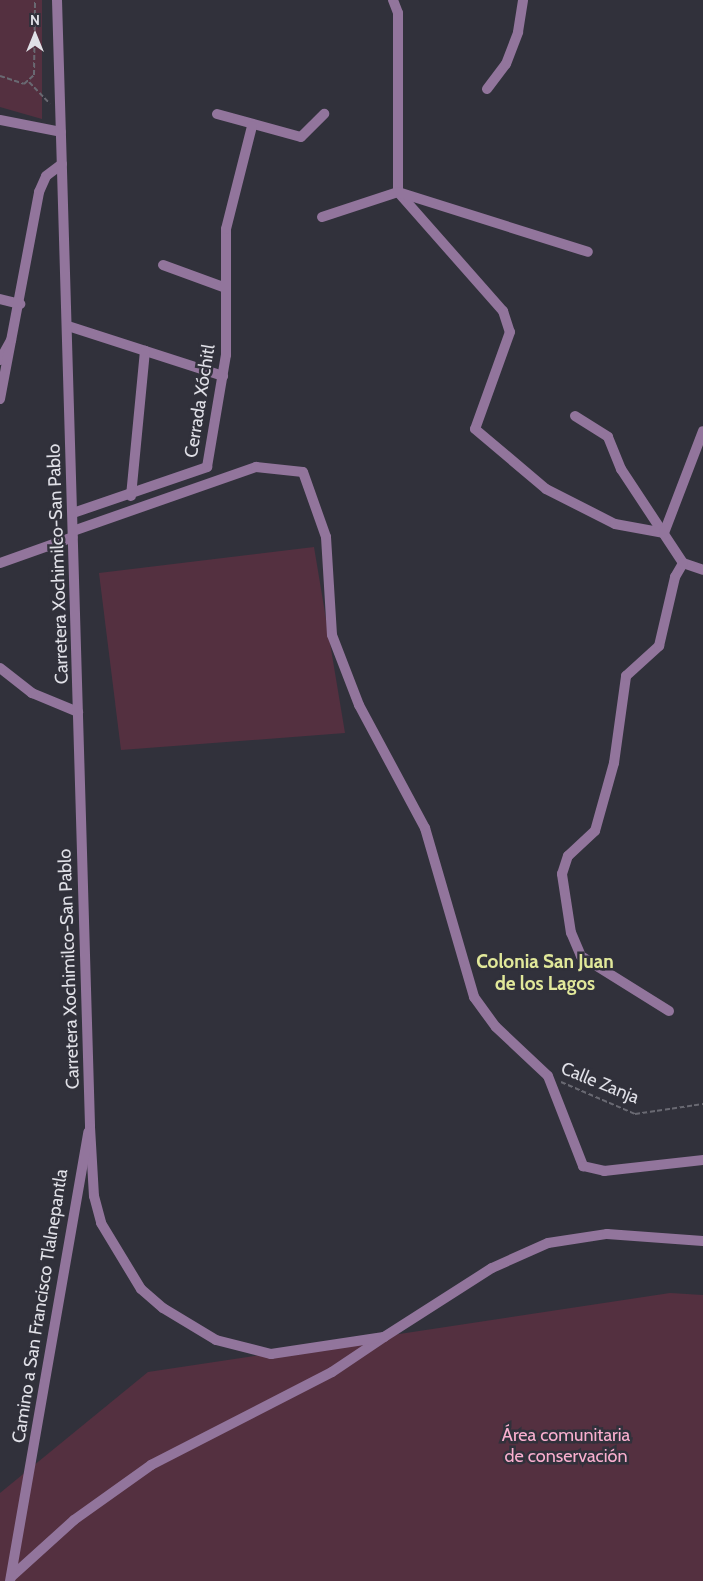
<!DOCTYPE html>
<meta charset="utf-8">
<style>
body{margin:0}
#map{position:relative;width:703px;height:1581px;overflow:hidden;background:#31313b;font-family:Cabin,sans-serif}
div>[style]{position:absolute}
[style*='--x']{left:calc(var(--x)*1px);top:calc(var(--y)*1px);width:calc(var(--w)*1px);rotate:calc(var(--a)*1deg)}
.green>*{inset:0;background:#543040}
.path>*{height:2px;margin-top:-1px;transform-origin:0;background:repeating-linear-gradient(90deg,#696972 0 5px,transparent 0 7.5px)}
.minor>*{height:10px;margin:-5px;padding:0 5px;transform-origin:5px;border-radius:5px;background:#92759c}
.tertiary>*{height:10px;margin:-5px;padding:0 5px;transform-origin:5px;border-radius:5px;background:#92759c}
span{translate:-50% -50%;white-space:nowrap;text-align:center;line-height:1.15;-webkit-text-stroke:5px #31313b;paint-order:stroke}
.street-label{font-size:18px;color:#e0e0e7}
.park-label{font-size:18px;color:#f9afcf}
.neighbourhood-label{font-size:19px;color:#e1e89a;font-weight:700}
.north{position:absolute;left:10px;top:10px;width:50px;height:50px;-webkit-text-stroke:4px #31313b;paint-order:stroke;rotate:0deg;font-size:14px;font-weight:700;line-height:20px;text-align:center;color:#e0e0e7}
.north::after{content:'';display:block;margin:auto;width:18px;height:22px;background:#e0e0e7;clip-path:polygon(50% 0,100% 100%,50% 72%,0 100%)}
</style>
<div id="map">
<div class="green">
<i style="clip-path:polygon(0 0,42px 0,42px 119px,0 107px)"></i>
<i style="clip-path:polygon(314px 547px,345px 733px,121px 750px,99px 573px)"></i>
<i style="clip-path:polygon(670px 1293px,703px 1295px,703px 1581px,0 1581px,0 1493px,148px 1372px)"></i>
</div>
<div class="path">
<i style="--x:0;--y:76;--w:25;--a:18"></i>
<i style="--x:24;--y:84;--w:13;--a:-42"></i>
<i style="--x:34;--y:75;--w:75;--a:-89.2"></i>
<i style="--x:29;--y:82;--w:30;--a:46"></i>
<i style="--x:561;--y:1082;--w:81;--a:23.4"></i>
<i style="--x:635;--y:1114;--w:69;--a:-8.4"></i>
</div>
<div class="minor">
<i style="--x:393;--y:0;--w:14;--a:69"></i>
<i style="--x:398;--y:13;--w:179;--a:90"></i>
<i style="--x:398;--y:192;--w:159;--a:48.6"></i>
<i style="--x:503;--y:311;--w:22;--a:72"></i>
<i style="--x:510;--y:332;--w:103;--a:109.8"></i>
<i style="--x:475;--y:429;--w:93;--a:40.2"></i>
<i style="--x:546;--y:489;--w:77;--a:26.9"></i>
<i style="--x:615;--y:524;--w:50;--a:10.4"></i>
<i style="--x:487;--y:89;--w:31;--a:-53"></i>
<i style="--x:506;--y:64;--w:34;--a:-69"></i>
<i style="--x:518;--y:32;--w:32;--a:-81"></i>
<i style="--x:217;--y:114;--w:87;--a:15.3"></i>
<i style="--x:301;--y:137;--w:33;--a:-45"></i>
<i style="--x:0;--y:120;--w:62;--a:11.1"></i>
<i style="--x:322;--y:217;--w:80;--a:-18.2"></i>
<i style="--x:398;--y:192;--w:199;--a:17.5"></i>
<i style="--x:163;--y:265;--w:67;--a:20.1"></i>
<i style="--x:0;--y:299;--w:21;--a:14"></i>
<i style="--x:68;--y:326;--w:163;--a:17.9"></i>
<i style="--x:0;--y:360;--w:23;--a:-61"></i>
<i style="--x:0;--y:399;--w:211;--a:-79.3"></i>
<i style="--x:39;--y:192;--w:17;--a:-66"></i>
<i style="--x:46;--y:176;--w:20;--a:-37"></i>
<i style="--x:575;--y:416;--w:39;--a:32"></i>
<i style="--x:608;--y:437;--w:35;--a:68"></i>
<i style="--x:621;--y:469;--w:113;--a:56.6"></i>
<i style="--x:683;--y:563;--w:21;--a:19"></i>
<i style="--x:131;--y:496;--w:146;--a:-84.5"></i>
<i style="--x:73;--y:513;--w:142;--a:-18.9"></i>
<i style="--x:207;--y:467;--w:114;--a:-80.4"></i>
<i style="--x:226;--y:355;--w:126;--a:-90"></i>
<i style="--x:226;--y:229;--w:106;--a:-75.8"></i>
<i style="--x:73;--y:531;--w:194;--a:-19.3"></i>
<i style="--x:256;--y:467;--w:47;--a:6.1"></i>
<i style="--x:303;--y:472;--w:69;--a:70.5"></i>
<i style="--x:326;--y:537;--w:98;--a:86.5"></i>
<i style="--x:332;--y:635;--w:75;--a:68.9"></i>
<i style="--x:359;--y:705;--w:140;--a:61.8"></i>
<i style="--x:425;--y:828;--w:176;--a:73.8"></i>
<i style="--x:474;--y:997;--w:37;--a:54"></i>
<i style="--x:496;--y:1027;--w:71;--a:43.3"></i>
<i style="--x:548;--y:1076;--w:97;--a:68.7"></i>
<i style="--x:583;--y:1166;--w:22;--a:13"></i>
<i style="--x:604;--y:1171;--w:100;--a:-6.3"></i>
<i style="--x:664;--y:533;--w:109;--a:-69.1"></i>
<i style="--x:0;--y:563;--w:77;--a:-19.6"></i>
<i style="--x:0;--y:668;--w:41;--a:38"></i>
<i style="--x:32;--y:693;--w:50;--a:22.4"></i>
<i style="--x:669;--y:1011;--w:104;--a:-148"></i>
<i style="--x:581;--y:956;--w:25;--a:-113"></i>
<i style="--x:571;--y:933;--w:60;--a:-98.7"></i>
<i style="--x:562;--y:874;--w:19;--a:-72"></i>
<i style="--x:568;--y:856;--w:37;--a:-43"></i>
<i style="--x:595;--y:831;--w:71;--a:-74.4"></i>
<i style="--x:614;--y:763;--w:88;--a:-82.1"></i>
<i style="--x:626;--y:676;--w:45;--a:-42.3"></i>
<i style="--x:659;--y:646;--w:71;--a:-76.9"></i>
<i style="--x:675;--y:577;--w:16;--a:-60"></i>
<i style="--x:11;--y:1577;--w:85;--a:-42.1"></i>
<i style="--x:74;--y:1520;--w:95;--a:-35.5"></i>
<i style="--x:151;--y:1465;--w:203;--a:-27.2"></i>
<i style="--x:332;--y:1372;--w:63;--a:-33.9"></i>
</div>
<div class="tertiary">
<i style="--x:57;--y:0;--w:1127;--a:88.32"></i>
<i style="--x:90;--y:1127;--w:69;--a:86.7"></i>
<i style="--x:94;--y:1196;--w:28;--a:75"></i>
<i style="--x:101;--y:1223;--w:77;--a:58.8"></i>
<i style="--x:141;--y:1289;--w:29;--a:41"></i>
<i style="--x:163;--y:1308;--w:62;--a:31.1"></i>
<i style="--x:216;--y:1340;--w:57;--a:14.3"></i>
<i style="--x:271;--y:1354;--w:114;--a:-8.6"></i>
<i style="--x:384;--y:1337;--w:128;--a:-32.6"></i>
<i style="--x:492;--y:1268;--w:61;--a:-24.1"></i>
<i style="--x:548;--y:1243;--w:60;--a:-8.7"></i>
<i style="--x:607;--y:1234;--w:96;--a:4.2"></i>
<i style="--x:10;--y:1581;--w:456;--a:-80.1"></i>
</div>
<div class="street-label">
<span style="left:200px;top:401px;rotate:-81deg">Cerrada Xóchitl</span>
<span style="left:58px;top:564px;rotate:-92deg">Carretera Xochimilco-San Pablo</span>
<span style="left:69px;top:969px;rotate:-92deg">Carretera Xochimilco-San Pablo</span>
<span style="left:600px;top:1083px;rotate:22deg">Calle Zanja</span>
<span style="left:40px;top:1306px;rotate:-81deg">Camino a San Francisco Tlalnepantla</span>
</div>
<div class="park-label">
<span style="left:566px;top:1446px">Área comunitaria<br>de conservación</span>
</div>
<div class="neighbourhood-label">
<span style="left:545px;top:973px">Colonia San Juan<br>de los Lagos</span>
</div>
<div class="north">N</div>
</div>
